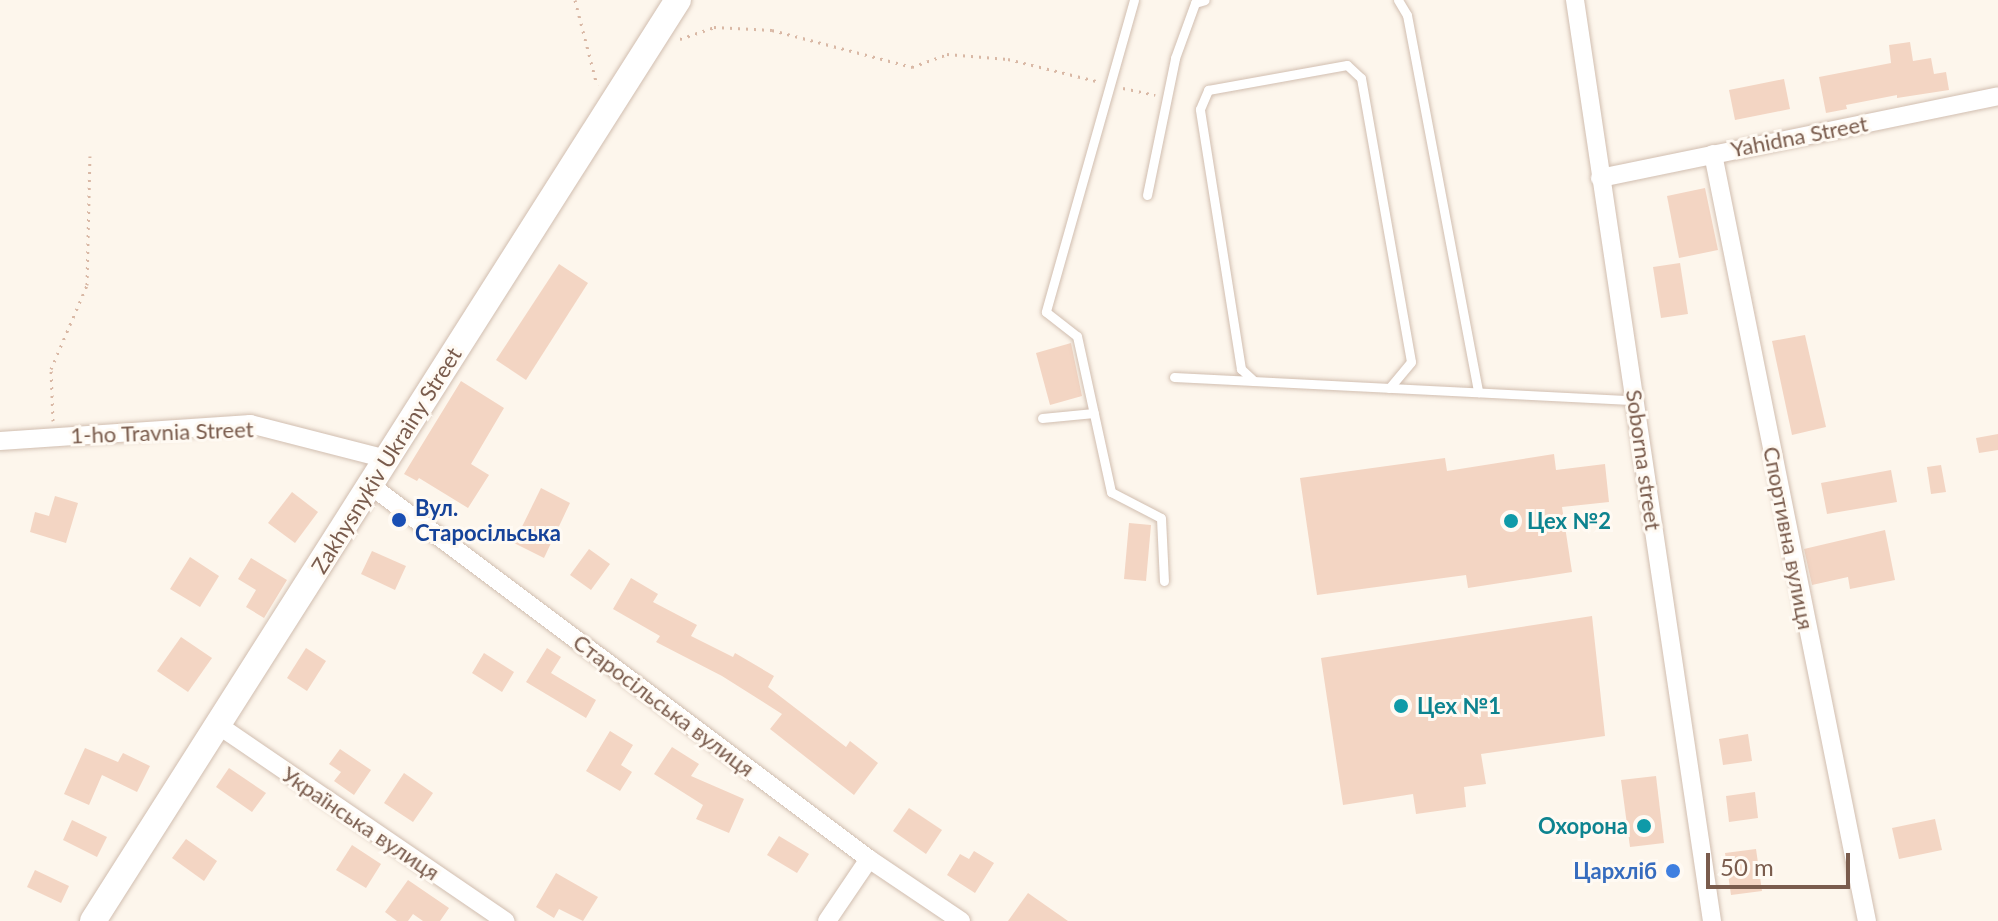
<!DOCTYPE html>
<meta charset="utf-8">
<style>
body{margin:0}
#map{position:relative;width:1998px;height:921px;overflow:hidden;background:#fdf6ec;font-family:Lato,sans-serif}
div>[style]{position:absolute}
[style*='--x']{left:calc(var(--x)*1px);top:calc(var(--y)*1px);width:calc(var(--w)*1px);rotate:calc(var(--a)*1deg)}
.building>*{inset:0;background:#f3d5c3}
.path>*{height:3px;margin-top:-1.5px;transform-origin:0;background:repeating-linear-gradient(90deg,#d9b8a5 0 2px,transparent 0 8px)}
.roads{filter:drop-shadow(0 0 2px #d1beb0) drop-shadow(0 0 2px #d1beb0)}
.lane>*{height:9px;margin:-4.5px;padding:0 4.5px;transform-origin:4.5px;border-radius:4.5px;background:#fff}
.street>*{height:18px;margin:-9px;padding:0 9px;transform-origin:9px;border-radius:9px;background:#fff}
.secondary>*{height:26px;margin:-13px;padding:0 13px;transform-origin:13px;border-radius:13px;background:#fff}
.dots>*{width:22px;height:22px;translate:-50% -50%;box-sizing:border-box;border:4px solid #fffaf3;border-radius:50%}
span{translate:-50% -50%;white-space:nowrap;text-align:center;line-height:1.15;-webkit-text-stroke:6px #fffaf3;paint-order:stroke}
.street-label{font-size:22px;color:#7a5c4d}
.transit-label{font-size:22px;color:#164399;font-weight:700}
.left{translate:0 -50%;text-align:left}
.culture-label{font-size:22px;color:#0d838f;font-weight:700}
.right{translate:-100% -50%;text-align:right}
.shop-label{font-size:22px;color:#366cbe;font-weight:700}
.scale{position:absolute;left:1706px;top:853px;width:144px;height:36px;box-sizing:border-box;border:4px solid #7a5c4d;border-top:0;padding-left:10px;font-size:24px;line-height:28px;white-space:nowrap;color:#7a5c4d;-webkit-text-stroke:6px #fffaf3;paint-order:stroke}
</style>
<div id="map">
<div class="building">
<i style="clip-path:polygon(1910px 42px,1913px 61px,1931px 58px,1934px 74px,1946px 72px,1949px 90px,1897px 98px,1897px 95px,1846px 105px,1847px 109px,1826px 113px,1819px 77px,1891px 63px,1889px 45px)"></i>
<i style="clip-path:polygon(1784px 79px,1790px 109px,1735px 120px,1729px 90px)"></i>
<i style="clip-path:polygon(1705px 188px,1718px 250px,1679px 258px,1667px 196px)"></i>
<i style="clip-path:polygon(1680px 263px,1688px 314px,1661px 318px,1653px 267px)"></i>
<i style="clip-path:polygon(559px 264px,588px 283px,526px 380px,496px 360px)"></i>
<i style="clip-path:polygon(1805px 335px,1826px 427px,1792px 435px,1772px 341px)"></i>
<i style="clip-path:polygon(1071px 343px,1082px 396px,1050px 405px,1036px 353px)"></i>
<i style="clip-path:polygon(461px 381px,504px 408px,471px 464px,489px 475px,468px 508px,419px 478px,417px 481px,404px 474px)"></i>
<i style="clip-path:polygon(1998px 434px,1998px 450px,1979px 453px,1976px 438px)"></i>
<i style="clip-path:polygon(1554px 454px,1556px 470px,1605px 464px,1609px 502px,1562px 507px,1572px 572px,1468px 588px,1466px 575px,1317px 595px,1300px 478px,1445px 458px,1447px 471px)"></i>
<i style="clip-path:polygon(1941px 465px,1946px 492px,1931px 494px,1927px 467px)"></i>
<i style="clip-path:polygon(1891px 470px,1897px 502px,1827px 514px,1821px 483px)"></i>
<i style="clip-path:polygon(541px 488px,570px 503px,544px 558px,514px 543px)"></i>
<i style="clip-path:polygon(292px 492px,318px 512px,295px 543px,268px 523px)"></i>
<i style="clip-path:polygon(55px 496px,78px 503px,66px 543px,30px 532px,35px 512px,49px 516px)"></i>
<i style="clip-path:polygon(1129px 523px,1151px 525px,1146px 581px,1124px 579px)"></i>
<i style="clip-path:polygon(1885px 530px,1895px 580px,1850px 589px,1848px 577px,1812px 585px,1804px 549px)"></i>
<i style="clip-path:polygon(589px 549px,610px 564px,591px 590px,570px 575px)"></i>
<i style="clip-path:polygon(372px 551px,406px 566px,395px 590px,361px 574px)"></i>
<i style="clip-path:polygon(190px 557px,219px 576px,200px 607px,170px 589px)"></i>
<i style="clip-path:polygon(251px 558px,287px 580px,264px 618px,246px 607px,256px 590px,238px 579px)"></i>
<i style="clip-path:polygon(631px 578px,658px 594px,653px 602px,697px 625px,691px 636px,733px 657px,735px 653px,774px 676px,768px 687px,846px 747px,850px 741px,878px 763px,854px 795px,770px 729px,782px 714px,722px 676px,656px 642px,660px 636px,613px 609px)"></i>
<i style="clip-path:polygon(1592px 616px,1605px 736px,1481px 754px,1486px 784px,1464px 787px,1466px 807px,1416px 814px,1413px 794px,1343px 805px,1321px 658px)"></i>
<i style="clip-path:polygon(181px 637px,212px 658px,188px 692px,157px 671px)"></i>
<i style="clip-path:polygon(306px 648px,326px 661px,307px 691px,287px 678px)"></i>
<i style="clip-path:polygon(547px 648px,561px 657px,551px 673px,596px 700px,586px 718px,526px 682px)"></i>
<i style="clip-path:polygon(484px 653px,514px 672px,502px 692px,472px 673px)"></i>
<i style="clip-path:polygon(610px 731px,633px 745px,621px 765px,632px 772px,620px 791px,586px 771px)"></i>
<i style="clip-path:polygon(1748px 734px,1752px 761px,1723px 765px,1719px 739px)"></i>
<i style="clip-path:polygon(672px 747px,699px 764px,691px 776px,744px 799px,729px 833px,696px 819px,703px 805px,654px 774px)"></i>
<i style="clip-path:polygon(85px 748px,118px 762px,123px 753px,150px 766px,137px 792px,102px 775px,89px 805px,64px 794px)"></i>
<i style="clip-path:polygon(340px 749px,371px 770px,354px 795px,334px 781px,341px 772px,329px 764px)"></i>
<i style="clip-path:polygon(229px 768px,266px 793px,252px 812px,216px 787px)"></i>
<i style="clip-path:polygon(404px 773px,433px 793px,413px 822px,384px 803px)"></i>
<i style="clip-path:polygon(1656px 776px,1664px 843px,1630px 847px,1621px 780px)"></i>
<i style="clip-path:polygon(1755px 792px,1758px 818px,1729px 822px,1726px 796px)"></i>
<i style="clip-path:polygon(909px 808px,942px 830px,926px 854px,893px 831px)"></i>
<i style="clip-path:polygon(1935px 819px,1942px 850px,1899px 859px,1892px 828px)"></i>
<i style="clip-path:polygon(72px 820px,107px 837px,97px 857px,63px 840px)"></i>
<i style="clip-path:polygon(779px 836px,809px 854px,797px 873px,767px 855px)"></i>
<i style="clip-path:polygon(186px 839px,217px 861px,204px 881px,172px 858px)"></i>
<i style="clip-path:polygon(352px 845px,381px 864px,366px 888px,336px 870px)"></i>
<i style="clip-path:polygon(1756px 849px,1762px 891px,1731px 895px,1725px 853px)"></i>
<i style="clip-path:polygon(974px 851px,994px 863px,975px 893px,947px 875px,960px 854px,969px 859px)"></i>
<i style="clip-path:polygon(35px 870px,69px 886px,61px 903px,27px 887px)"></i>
<i style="clip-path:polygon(556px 873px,598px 897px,583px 921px,559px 909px,554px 918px,536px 907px)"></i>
<i style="clip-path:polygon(408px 880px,449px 908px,440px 921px,423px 921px,413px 914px,408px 921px,397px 921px,385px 912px)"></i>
<i style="clip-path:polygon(1028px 893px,1068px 921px,1008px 921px)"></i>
</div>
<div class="path">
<i style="--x:575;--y:0;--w:88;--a:75.5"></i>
<i style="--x:680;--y:39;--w:36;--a:-19"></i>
<i style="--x:714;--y:27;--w:58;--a:3"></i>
<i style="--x:772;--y:30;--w:145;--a:14.8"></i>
<i style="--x:912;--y:67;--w:37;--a:-20"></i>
<i style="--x:947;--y:54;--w:61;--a:4.7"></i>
<i style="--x:1008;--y:59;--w:91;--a:14"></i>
<i style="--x:1123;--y:88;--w:33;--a:12"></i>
<i style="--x:53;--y:421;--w:52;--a:-92.2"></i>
<i style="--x:51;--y:369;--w:91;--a:-66.8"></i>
<i style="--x:87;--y:285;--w:129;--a:-88.7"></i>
</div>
<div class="roads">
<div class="lane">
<i style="--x:1134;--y:0;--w:324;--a:105.8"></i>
<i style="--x:1046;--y:312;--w:39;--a:38"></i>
<i style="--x:1077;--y:336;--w:160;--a:77.7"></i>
<i style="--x:1111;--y:492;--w:56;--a:27.5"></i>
<i style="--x:1161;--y:518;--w:63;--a:87.3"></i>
<i style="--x:1398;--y:0;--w:17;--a:59"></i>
<i style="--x:1407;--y:15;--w:384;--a:79.3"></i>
<i style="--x:1147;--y:195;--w:140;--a:-78.4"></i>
<i style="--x:1175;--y:58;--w:59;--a:-70"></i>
<i style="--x:1195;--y:3;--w:10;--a:-17"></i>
<i style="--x:1174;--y:377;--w:462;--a:2.9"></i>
<i style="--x:1254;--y:381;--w:18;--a:-137"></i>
<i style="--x:1241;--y:369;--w:263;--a:-99"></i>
<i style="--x:1200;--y:109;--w:21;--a:-67"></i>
<i style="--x:1208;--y:90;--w:141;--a:-10.2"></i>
<i style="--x:1347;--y:65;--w:19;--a:43"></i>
<i style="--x:1361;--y:78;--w:288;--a:80"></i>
<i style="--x:1411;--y:362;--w:34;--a:130"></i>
<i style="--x:1042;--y:418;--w:52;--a:-5.5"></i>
</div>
<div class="street">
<i style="--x:1575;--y:0;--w:931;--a:81.54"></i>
<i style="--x:1713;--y:154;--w:782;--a:78.65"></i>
<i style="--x:1600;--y:178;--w:406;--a:-11.6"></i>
<i style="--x:0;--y:441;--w:251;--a:-3.9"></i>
<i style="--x:250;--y:424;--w:140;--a:14.4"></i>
<i style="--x:386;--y:459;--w:31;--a:122"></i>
<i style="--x:370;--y:485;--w:624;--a:36.85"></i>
<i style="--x:869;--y:859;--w:111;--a:34"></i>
<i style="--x:218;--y:725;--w:348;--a:34.3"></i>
<i style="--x:827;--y:921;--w:75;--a:-55.9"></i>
</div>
<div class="secondary">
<i style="--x:93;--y:921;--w:1091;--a:-57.58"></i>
</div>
</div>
<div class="dots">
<i style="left:399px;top:520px;background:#1a4fb4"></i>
<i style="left:1511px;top:521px;background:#0f9aa8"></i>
<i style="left:1401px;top:706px;background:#0f9aa8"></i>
<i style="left:1644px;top:826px;background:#0f9aa8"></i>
<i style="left:1673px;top:871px;background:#3f7fe0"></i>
</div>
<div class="street-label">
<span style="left:1799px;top:136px;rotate:-11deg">Yahidna Street</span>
<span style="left:162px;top:432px;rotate:-2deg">1-ho Travnia Street</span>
<span style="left:386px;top:460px;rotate:-58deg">Zakhysnykiv Ukrainy Street</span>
<span style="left:1644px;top:460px;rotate:82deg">Soborna street</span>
<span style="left:1789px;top:538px;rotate:79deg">Спортивна вулиця</span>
<span style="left:664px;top:705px;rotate:37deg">Старосільська вулиця</span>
<span style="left:361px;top:823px;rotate:34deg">Українська вулиця</span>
</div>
<div class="transit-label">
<span class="left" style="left:415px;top:520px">Вул.<br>Старосільська</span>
</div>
<div class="culture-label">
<span class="left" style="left:1527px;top:521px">Цех №2</span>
<span class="left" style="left:1417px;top:706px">Цех №1</span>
<span class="right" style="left:1628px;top:826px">Охорона</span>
</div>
<div class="shop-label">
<span class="right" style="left:1657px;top:871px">Цархліб</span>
</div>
<div class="scale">50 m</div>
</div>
